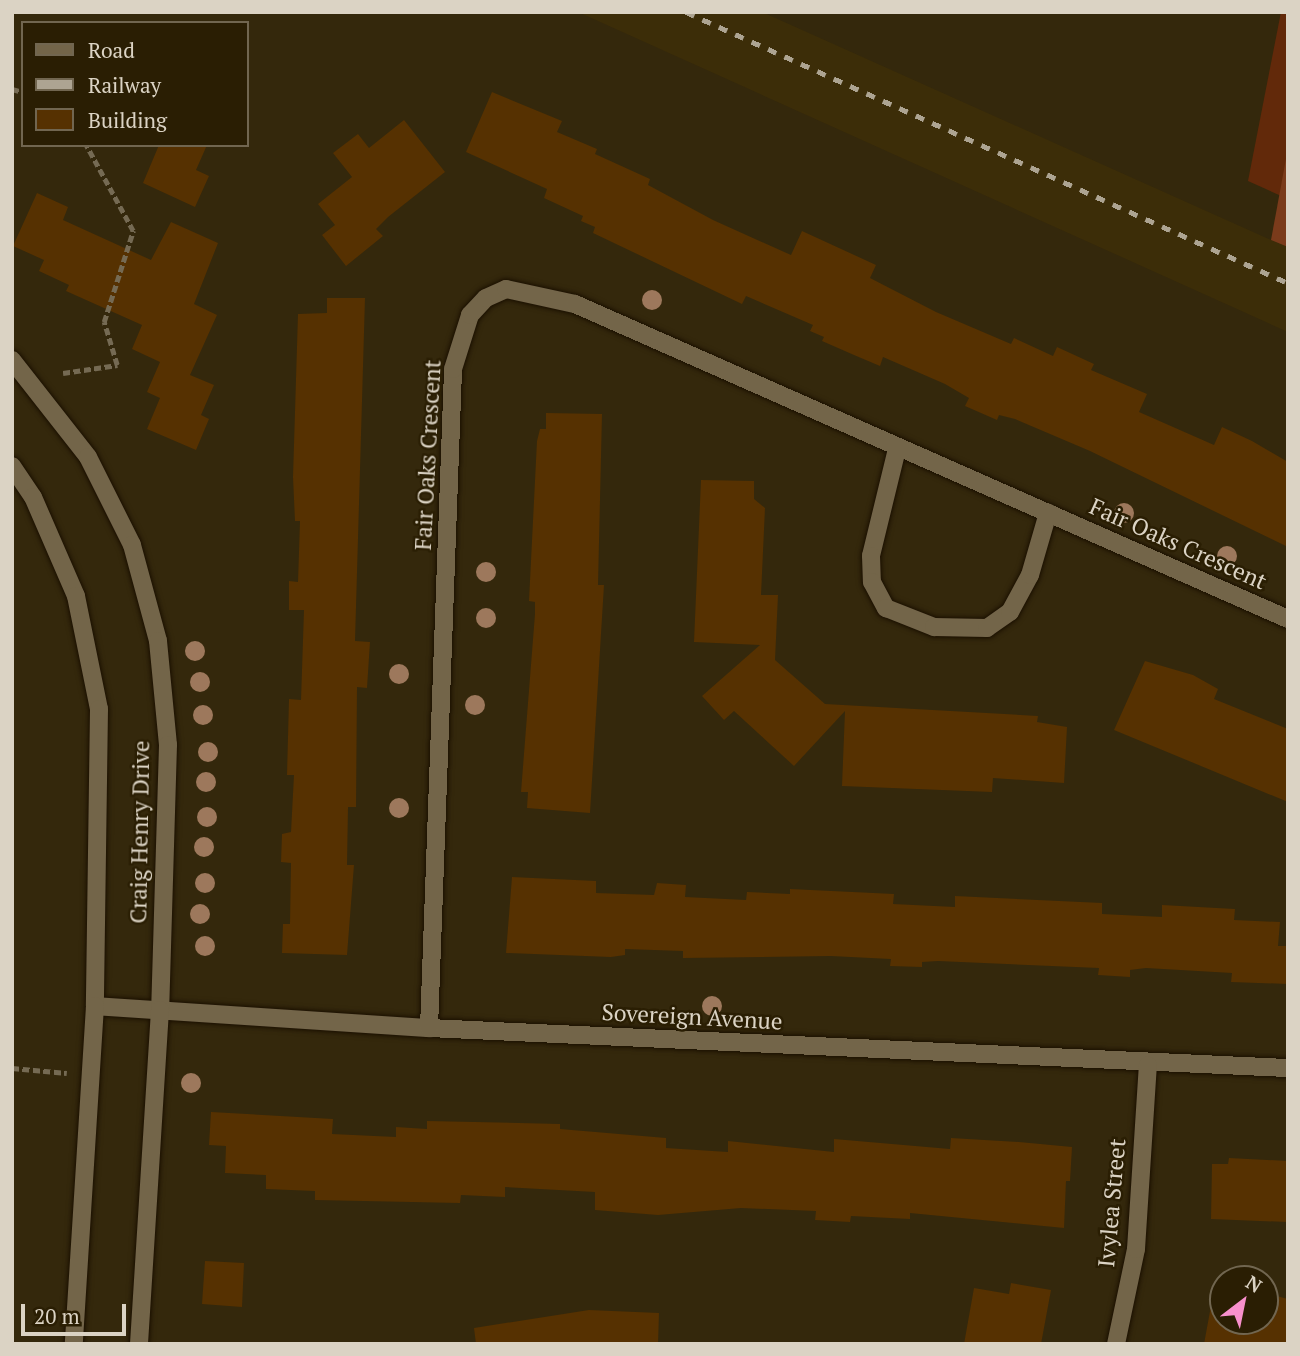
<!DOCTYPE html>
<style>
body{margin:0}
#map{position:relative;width:1300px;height:1356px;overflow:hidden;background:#34280c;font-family:"PT Serif",serif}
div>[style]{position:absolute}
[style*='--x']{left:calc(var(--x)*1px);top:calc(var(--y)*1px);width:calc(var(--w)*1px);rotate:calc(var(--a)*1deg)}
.built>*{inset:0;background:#3c2d08}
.green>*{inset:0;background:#62290a}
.forest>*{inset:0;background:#7a3b1b}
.building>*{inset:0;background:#563101}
.path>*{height:4.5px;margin-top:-2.25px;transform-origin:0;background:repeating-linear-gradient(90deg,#756a53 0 7px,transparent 0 10.5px)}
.roads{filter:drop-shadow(0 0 2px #1b1000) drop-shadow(0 0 2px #1b1000)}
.street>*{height:18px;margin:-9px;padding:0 9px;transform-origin:9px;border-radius:9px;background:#736549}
.secondary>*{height:18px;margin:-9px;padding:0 9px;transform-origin:9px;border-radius:9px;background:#736549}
.rail>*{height:5px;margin-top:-2.5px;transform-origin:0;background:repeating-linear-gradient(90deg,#ada492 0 9px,transparent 0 18px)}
.trees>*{width:20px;height:20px;margin:-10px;border-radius:50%;background:#9d785c}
span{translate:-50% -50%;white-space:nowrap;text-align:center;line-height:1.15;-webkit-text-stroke:5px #2a1e03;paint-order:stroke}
.street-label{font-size:23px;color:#dbd3c4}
.frame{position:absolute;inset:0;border:14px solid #dbd3c4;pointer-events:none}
.legend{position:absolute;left:21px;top:21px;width:228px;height:126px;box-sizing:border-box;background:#2a1e03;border:2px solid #716650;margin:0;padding:9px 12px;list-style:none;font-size:21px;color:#dbd3c4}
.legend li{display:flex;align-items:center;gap:14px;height:35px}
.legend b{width:35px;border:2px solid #716650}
.north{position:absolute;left:1209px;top:1265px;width:70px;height:70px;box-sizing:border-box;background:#2a1e03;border:2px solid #716650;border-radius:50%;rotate:32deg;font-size:19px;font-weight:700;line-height:28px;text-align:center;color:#dbd3c4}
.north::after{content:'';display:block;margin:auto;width:24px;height:32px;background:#f890cc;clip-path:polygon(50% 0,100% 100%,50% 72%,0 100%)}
.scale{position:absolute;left:21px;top:1304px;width:105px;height:32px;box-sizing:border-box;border:4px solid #dbd3c4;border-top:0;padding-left:9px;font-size:21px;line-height:24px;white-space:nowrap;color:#dbd3c4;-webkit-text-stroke:5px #2a1e03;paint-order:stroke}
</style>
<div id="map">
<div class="built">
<i style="clip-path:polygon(578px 12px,762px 12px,1271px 240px,1288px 247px,1288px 332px)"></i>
</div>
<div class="green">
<i style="clip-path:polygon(1281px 12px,1288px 12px,1288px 199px,1248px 181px)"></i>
</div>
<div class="forest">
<i style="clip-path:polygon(1288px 148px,1288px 247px,1271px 240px)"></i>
</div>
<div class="building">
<i style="clip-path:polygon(492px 92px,562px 121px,557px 132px,597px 149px,595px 154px,650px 179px,648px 185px,713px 220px,791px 255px,802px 231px,876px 265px,870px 278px,936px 312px,1011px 344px,1014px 338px,1053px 356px,1057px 347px,1094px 364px,1091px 370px,1147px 394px,1139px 412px,1214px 445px,1222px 427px,1252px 441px,1288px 462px,1288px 547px,1090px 451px,1015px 419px,999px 415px,997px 420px,965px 406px,969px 398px,945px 384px,883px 357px,880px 366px,854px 355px,822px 341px,824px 337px,810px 331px,813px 325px,746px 296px,742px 304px,593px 233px,595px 227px,581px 221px,583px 216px,544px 198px,547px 189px,466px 152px)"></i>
<i style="clip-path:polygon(404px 120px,445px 172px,388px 217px,376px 229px,383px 236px,346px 266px,322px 235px,335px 225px,318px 204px,352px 177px,333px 153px,358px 134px,369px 148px)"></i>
<i style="clip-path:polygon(159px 145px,207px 145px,196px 170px,209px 176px,195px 207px,143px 183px)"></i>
<i style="clip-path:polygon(37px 193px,68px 207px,63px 220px,151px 260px,171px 222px,218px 243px,194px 304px,217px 315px,190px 375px,214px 385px,201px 415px,209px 419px,196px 450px,147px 429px,160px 398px,147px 392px,160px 362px,132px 349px,142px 325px,66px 291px,69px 285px,39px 271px,44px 260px,13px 246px)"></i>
<i style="clip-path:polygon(327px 298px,365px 298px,355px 641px,370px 642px,367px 688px,357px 687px,356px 807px,348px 807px,347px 865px,354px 865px,347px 955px,282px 953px,283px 924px,290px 924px,291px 863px,281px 862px,282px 834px,291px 832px,294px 775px,287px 775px,289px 699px,301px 700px,304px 610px,289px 610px,289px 581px,298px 582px,300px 521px,295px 521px,293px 477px,298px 314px,327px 313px)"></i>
<i style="clip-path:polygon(546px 413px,602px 414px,598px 585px,604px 585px,590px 813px,527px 808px,528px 792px,521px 792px,535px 614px,535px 602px,529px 601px,537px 441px,540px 429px,546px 429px)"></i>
<i style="clip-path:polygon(701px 480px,754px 481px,754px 499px,765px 508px,761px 595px,778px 595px,775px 660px,825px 704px,1038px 716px,1037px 722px,1067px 727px,1064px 783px,993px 778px,992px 792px,842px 786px,845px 711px,794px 766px,734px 711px,724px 720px,702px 696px,760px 645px,694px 642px)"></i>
<i style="clip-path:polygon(1145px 661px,1193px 675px,1218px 689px,1214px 699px,1288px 729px,1288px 802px,1114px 730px)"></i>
<i style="clip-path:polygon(512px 877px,596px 881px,596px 893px,654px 895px,657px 883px,686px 885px,685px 897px,746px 900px,747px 892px,790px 894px,790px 889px,894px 894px,893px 904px,955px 907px,955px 896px,1102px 903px,1102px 914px,1162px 917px,1162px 905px,1235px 909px,1234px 920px,1280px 922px,1278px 946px,1288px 946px,1288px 984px,1231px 982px,1232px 973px,1146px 968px,1130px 970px,1130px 977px,1098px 975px,1099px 968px,938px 961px,922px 962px,922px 967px,890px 966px,891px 959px,831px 956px,683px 958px,683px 951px,625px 949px,625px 955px,611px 957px,506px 953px)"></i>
<i style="clip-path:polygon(211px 1112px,333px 1119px,332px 1134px,396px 1137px,396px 1127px,427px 1129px,427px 1121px,560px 1124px,560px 1129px,666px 1138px,666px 1148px,728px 1152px,728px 1141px,834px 1152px,834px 1139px,950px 1149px,951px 1138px,1019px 1142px,1072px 1147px,1070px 1181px,1066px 1181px,1064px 1228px,910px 1213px,910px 1219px,851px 1216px,850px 1222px,815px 1220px,816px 1211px,741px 1208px,658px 1215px,595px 1210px,595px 1192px,505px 1187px,505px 1197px,461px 1195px,460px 1203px,315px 1200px,315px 1191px,266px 1189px,266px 1175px,225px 1173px,226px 1146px,209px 1145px)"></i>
<i style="clip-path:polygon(1229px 1158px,1288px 1161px,1288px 1222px,1211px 1219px,1212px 1164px,1228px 1164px)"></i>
<i style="clip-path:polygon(205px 1261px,244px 1263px,242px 1307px,202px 1304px)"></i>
<i style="clip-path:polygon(1011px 1283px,1051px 1290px,1041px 1344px,964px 1344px,974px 1288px,1009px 1294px)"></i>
<i style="clip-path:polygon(1215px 1284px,1223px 1285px,1223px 1321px,1265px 1321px,1265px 1293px,1288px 1299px,1288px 1344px,1204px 1344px)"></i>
<i style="clip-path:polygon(589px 1310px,659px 1313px,658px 1344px,476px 1344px,474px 1328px)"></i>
</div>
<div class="path">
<i style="--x:12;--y:89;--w:11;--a:15"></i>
<i style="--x:63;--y:373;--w:55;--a:-8.4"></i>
<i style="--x:117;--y:365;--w:45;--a:-106.8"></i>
<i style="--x:104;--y:322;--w:96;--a:-72.3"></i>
<i style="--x:133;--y:231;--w:98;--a:-118.7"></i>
<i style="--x:12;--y:1068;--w:55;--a:5.2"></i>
</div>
<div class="roads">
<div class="street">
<i style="--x:897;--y:449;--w:110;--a:103.7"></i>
<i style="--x:871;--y:556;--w:26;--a:88"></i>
<i style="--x:872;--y:582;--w:30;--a:62"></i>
<i style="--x:886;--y:608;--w:52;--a:21.6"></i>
<i style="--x:934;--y:627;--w:53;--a:1.1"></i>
<i style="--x:987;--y:628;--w:28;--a:-35"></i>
<i style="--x:1010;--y:612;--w:42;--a:-61.6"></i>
<i style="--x:1030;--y:575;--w:65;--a:-73.8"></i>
<i style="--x:95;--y:1006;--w:335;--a:3.8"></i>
<i style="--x:429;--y:1028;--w:860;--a:2.67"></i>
<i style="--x:429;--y:1028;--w:659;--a:-87.91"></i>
<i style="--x:453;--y:369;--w:57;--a:-72.5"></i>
<i style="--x:470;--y:315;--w:23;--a:-47"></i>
<i style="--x:486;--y:298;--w:22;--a:-24"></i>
<i style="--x:506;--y:289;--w:71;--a:12.3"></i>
<i style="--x:575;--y:304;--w:779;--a:23.84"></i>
<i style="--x:1116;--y:1344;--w:97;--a:-78.1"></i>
<i style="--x:1136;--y:1249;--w:184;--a:-86.3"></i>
</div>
<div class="secondary">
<i style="--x:12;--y:360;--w:123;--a:51.9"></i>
<i style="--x:88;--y:457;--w:98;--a:63.4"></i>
<i style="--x:132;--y:545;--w:99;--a:74.8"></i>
<i style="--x:158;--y:641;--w:104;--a:84.5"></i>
<i style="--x:168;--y:745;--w:265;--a:91.7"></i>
<i style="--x:160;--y:1010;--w:335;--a:93.6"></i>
<i style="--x:12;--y:466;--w:37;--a:56"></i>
<i style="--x:33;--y:497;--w:108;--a:66.5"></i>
<i style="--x:76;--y:596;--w:115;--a:78.5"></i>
<i style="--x:99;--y:709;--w:297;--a:90.8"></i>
<i style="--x:95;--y:1006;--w:339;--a:93.6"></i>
</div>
</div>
<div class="rail">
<i style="--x:686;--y:12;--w:660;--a:24.24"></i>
</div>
<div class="trees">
<i style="left:652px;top:300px"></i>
<i style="left:1124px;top:513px"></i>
<i style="left:1227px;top:556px"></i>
<i style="left:486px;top:572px"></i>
<i style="left:486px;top:618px"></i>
<i style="left:195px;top:651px"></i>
<i style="left:399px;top:674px"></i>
<i style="left:200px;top:682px"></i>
<i style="left:475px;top:705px"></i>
<i style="left:203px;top:715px"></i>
<i style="left:208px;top:752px"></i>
<i style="left:206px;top:782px"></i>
<i style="left:399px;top:808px"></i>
<i style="left:207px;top:817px"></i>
<i style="left:204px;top:847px"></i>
<i style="left:205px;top:883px"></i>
<i style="left:200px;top:914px"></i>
<i style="left:205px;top:946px"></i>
<i style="left:712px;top:1006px"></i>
<i style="left:191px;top:1083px"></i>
</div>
<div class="street-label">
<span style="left:428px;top:455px;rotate:-87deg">Fair Oaks Crescent</span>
<span style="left:1178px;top:544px;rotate:24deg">Fair Oaks Crescent</span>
<span style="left:140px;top:832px;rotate:-89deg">Craig Henry Drive</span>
<span style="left:692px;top:1017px;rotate:3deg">Sovereign Avenue</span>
<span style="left:1112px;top:1203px;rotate:-85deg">Ivylea Street</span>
</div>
<div class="frame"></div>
<ul class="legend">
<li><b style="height:9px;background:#736549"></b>Road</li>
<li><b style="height:9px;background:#ada492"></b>Railway</li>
<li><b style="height:19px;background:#563101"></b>Building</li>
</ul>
<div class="north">N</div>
<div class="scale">20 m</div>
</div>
